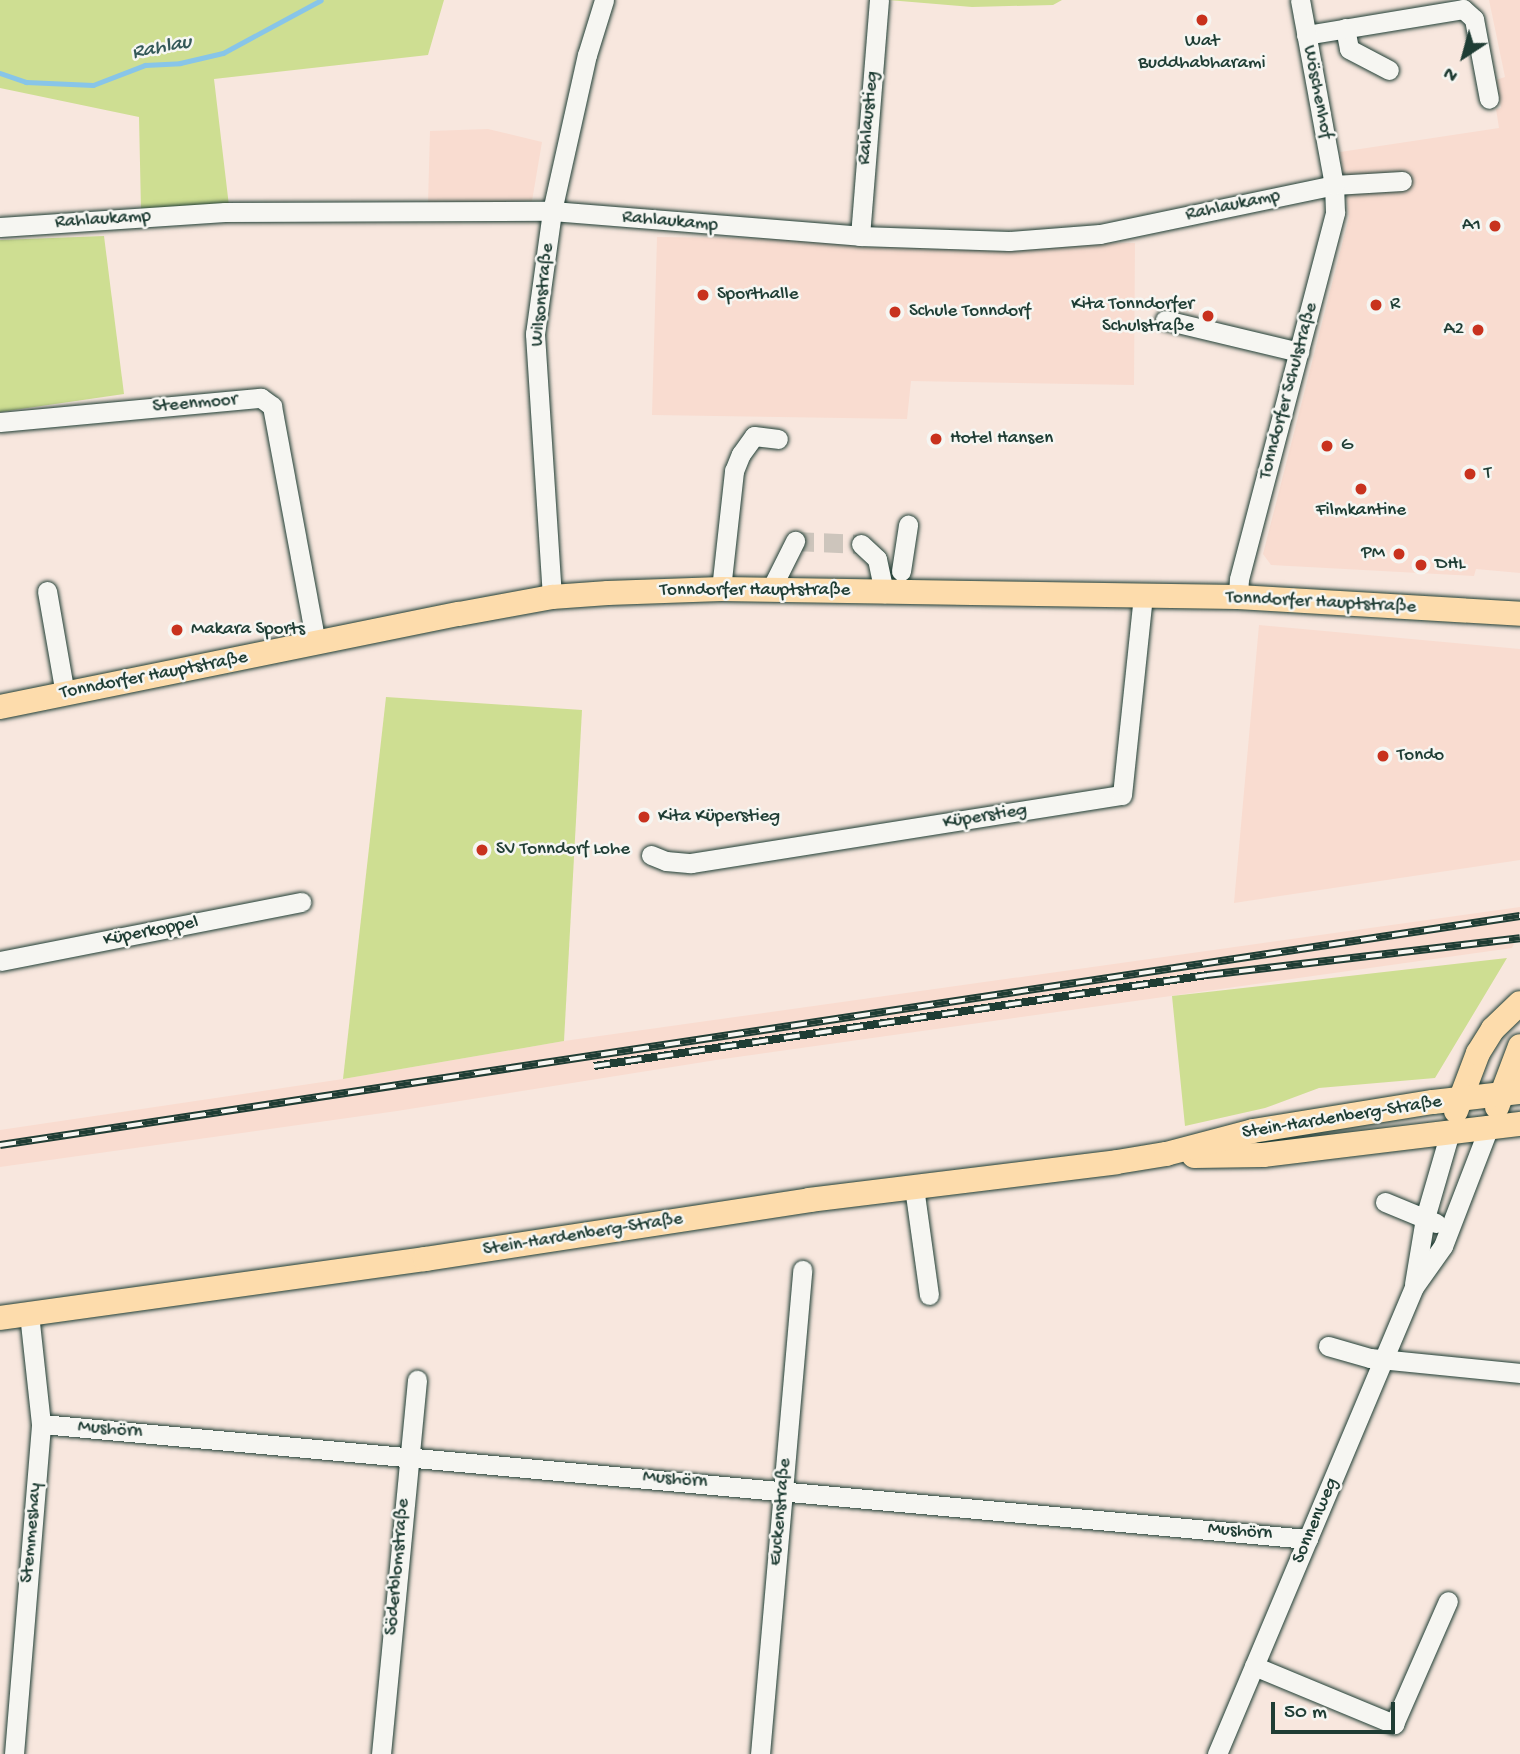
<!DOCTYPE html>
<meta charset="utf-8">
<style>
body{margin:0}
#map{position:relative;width:1520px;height:1754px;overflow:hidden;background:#f8e7de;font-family:"Gochi Hand",sans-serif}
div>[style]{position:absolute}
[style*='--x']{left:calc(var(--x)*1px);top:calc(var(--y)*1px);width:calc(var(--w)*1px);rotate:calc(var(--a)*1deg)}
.built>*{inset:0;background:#f9dcd0}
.green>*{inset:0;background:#cede92}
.stream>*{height:5px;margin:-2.5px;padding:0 2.5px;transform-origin:2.5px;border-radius:2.5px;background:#88c5e8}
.minor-tunnel>*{height:19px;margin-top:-9.5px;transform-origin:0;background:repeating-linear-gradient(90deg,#cdc5bc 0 19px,transparent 0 29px)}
.roads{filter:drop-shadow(0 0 2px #1f3d34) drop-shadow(0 0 2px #1f3d34)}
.minor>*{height:19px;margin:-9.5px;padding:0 9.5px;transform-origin:9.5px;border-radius:9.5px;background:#f6f6f2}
.major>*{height:24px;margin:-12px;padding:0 12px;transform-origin:12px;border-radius:12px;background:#fddcac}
.rail>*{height:8px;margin-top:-4px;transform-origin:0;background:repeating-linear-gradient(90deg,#f6f6f2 0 16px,#1f3d34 0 32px);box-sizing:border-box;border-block:2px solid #1f3d34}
.dots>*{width:19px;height:19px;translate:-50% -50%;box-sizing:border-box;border:4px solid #f6f6f2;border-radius:50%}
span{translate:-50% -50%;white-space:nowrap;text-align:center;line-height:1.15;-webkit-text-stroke:5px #f6f6f2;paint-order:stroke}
.poi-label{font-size:19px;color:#1f3d34}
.right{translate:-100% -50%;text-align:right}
.left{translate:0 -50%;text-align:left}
.street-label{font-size:19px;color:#1f3d34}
.water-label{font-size:21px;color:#345858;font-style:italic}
.north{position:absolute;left:1429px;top:21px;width:70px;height:70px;-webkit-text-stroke:5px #f6f6f2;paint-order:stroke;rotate:216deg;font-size:19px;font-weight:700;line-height:28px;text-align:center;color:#1f3d34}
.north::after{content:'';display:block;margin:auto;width:24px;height:32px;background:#1f3d34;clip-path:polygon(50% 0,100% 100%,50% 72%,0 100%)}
.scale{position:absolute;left:1271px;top:1702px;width:124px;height:32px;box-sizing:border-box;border:4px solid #1f3d34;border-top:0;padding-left:9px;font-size:21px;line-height:24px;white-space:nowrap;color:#1f3d34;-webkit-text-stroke:5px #f6f6f2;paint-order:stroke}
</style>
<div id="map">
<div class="built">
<i style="clip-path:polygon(1489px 0,1520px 0,1520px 573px,1476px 569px,1474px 576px,1271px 565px,1263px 554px,1349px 217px,1340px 152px,1499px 128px,1496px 109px,1501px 108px,1496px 80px,1505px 77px)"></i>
<i style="clip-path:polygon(488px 129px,542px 142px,532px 201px,428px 204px,430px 131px)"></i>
<i style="clip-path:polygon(657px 237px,1135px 243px,1134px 385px,911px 381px,907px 419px,652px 415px)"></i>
<i style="clip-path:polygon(1259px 625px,1520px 649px,1520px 860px,1234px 903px)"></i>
<i style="clip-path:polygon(1520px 907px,1520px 932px,1512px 948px,716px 1060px,397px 1111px,0 1167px,0 1130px,343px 1079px,564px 1041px)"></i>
</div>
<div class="green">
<i style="clip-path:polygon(0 0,444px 0,428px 55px,214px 79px,229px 206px,141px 210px,139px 117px,0 88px)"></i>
<i style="clip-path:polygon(888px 0,1062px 0,1053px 5px,972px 7px)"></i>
<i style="clip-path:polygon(104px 236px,124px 394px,0 412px,0 240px)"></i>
<i style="clip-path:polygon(386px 697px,582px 710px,564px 1041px,343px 1079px)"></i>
<i style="clip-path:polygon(1507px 958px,1435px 1078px,1319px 1088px,1265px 1108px,1185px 1126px,1172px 996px)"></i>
</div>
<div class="stream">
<i style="--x:0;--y:73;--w:28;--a:19"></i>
<i style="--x:26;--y:82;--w:67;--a:2.6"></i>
<i style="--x:93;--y:85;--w:56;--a:-21"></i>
<i style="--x:145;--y:65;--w:35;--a:-3"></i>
<i style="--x:180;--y:63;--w:44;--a:-13.1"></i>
<i style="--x:223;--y:53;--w:111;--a:-28.4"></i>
</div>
<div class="minor-tunnel">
<i style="--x:795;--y:541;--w:66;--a:2.6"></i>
</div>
<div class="roads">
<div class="minor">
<i style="--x:1345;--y:28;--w:21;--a:79"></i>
<i style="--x:1349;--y:49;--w:45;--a:27.7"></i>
<i style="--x:1306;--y:35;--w:159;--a:-9.4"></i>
<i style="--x:1463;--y:9;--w:15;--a:42"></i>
<i style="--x:1474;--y:19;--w:81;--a:79.4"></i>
<i style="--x:0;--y:227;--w:225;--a:-3.8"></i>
<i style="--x:225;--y:212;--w:327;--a:-0.2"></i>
<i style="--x:552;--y:211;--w:309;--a:4.6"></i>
<i style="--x:860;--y:236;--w:149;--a:1.9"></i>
<i style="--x:1009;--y:241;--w:91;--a:-4.4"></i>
<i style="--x:1100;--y:234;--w:239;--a:-11.8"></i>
<i style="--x:1334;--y:185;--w:68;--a:-3.4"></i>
<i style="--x:860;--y:236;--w:237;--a:-85.4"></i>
<i style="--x:1165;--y:320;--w:138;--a:13.4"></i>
<i style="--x:0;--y:422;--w:262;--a:-5.3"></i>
<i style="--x:261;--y:398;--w:14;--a:36"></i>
<i style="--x:272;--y:406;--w:241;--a:79.5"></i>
<i style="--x:861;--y:544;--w:22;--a:43"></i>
<i style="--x:877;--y:559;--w:35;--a:78"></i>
<i style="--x:901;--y:571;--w:47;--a:-81.3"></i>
<i style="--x:721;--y:589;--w:119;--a:-83.7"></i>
<i style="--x:734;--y:471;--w:18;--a:-68"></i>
<i style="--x:741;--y:454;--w:22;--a:-54"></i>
<i style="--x:754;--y:436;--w:24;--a:7"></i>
<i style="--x:771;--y:589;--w:54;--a:-63.4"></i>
<i style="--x:47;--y:591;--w:105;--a:80.1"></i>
<i style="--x:552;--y:597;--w:264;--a:-93.7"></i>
<i style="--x:535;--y:334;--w:124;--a:-82.1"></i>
<i style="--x:552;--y:211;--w:160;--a:-77.4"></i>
<i style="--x:587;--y:55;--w:58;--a:-72.8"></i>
<i style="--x:1238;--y:597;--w:18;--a:-87"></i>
<i style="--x:1239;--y:579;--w:379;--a:-75.3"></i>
<i style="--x:1335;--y:212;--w:27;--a:-92"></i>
<i style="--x:1334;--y:185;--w:188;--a:-100.4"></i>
<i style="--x:651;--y:855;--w:16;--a:22"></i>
<i style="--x:666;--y:861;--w:25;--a:5"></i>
<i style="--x:691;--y:863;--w:436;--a:-9"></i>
<i style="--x:1122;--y:795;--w:200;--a:-84"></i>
<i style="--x:0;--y:961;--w:307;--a:-11.1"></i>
<i style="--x:914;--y:1187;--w:109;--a:82.1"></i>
<i style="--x:1385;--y:1202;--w:55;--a:22.4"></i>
<i style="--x:1414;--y:1284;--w:67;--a:-80.5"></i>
<i style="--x:1425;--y:1218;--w:90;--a:-73.8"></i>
<i style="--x:1328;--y:1346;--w:44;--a:15.9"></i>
<i style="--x:1370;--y:1358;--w:151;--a:5.7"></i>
<i style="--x:41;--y:1424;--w:1272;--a:5.19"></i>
<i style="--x:1254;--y:1666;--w:152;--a:22.5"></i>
<i style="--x:1394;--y:1724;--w:134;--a:-66.3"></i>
<i style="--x:14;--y:1754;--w:331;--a:-85.3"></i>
<i style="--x:41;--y:1424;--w:112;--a:-96.2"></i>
<i style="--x:381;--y:1754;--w:376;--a:-84.5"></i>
<i style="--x:760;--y:1754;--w:486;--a:-85"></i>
<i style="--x:1217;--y:1754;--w:507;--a:-67.13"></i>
<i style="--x:1414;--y:1287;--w:50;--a:-54.7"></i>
<i style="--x:1443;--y:1246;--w:128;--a:-68.9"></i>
</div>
<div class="major">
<i style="--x:0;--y:707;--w:468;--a:-11.5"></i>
<i style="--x:459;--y:614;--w:95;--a:-10.4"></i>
<i style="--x:552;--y:597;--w:56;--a:-4.1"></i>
<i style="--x:608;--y:593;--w:113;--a:-2"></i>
<i style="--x:721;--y:589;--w:517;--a:0.89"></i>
<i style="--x:1238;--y:597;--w:283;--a:3.4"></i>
<i style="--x:1497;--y:1107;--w:65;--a:-69.3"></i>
<i style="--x:1456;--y:1111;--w:62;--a:-69.2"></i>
<i style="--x:1478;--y:1053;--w:28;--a:-58"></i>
<i style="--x:1493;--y:1029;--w:37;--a:-44"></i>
<i style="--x:1194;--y:1156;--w:69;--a:-0.8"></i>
<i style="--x:1263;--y:1155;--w:259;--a:-6.9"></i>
<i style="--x:0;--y:1318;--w:429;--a:-7.9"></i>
<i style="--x:425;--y:1259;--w:389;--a:-8.7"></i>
<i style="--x:809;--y:1200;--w:310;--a:-7"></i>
<i style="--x:1117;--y:1162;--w:50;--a:-9.3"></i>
<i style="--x:1166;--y:1154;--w:90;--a:-14.8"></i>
<i style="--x:1253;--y:1131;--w:182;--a:-9.2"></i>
<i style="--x:1433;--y:1102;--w:88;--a:-6.6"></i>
</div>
</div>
<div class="rail">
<i style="--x:594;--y:1066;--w:620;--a:-8.44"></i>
<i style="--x:1207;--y:975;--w:315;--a:-6.7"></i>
<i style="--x:0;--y:1145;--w:1537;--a:-8.57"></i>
</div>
<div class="dots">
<i style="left:1202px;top:20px;background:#c8321e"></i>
<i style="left:1495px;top:226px;background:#c8321e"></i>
<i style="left:703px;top:295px;background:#c8321e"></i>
<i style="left:1376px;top:305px;background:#c8321e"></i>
<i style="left:895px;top:312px;background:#c8321e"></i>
<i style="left:1208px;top:316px;background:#c8321e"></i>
<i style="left:1478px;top:330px;background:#c8321e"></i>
<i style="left:936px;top:439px;background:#c8321e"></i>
<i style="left:1327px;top:446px;background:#c8321e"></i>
<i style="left:1470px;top:474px;background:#c8321e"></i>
<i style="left:1361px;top:489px;background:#c8321e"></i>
<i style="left:1399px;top:554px;background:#c8321e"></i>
<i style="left:1421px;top:565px;background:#c8321e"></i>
<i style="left:177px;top:630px;background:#c8321e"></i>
<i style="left:1383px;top:756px;background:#c8321e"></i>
<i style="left:644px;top:817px;background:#c8321e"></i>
<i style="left:482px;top:850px;background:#c8321e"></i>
</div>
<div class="poi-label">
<span style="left:1202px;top:53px">Wat<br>Buddhabharami</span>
<span class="right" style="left:1481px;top:226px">A1</span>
<span class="left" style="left:717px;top:295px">Sporthalle</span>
<span class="right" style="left:1194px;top:316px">Kita Tonndorfer<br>Schulstraße</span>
<span class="left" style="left:1390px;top:305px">R</span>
<span class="left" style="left:909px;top:312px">Schule Tonndorf</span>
<span class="right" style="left:1464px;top:330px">A2</span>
<span class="left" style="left:950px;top:439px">Hotel Hansen</span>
<span class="left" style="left:1341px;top:446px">G</span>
<span class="left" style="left:1484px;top:474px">T</span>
<span style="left:1361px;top:511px">Filmkantine</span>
<span class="right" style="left:1385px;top:554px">PM</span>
<span class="left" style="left:1435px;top:565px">DHL</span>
<span class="left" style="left:191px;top:630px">Makara Sports</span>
<span class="left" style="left:1397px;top:756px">Tondo</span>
<span class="left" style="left:658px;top:817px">Kita Küperstieg</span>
<span class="left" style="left:496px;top:850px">SV Tonndorf Lohe</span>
</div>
<div class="street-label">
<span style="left:1317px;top:92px;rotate:79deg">Wöschenhof</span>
<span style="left:869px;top:118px;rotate:-85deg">Rahlaustieg</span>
<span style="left:1233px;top:206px;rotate:-12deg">Rahlaukamp</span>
<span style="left:103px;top:220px;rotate:-4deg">Rahlaukamp</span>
<span style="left:670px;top:222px;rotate:5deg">Rahlaukamp</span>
<span style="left:543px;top:295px;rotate:-84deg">Wilsonstraße</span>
<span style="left:1289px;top:391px;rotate:-75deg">Tonndorfer Schulstraße</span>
<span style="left:195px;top:404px;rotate:-5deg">Steenmoor</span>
<span style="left:755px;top:591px">Tonndorfer Hauptstraße</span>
<span style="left:1321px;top:603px;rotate:3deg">Tonndorfer Hauptstraße</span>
<span style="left:154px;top:676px;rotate:-11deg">Tonndorfer Hauptstraße</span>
<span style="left:985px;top:817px;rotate:-9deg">Küperstieg</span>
<span style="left:151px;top:932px;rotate:-11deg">Küperkoppel</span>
<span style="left:1342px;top:1118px;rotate:-9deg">Stein-Hardenberg-Straße</span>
<span style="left:583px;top:1235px;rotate:-9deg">Stein-Hardenberg-Straße</span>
<span style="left:110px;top:1430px;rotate:5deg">Mushörn</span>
<span style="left:675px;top:1480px;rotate:5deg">Mushörn</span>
<span style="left:781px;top:1512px;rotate:-85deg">Euckenstraße</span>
<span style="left:1316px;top:1521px;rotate:-67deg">Sonnenweg</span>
<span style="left:1240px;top:1532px;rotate:5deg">Mushörn</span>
<span style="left:32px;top:1533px;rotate:-85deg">Stemmeshay</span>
<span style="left:398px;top:1567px;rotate:-85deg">Söderblomstraße</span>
</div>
<div class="water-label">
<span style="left:162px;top:49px;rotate:-11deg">Rahlau</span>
</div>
<div class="north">N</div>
<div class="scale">50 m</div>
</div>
